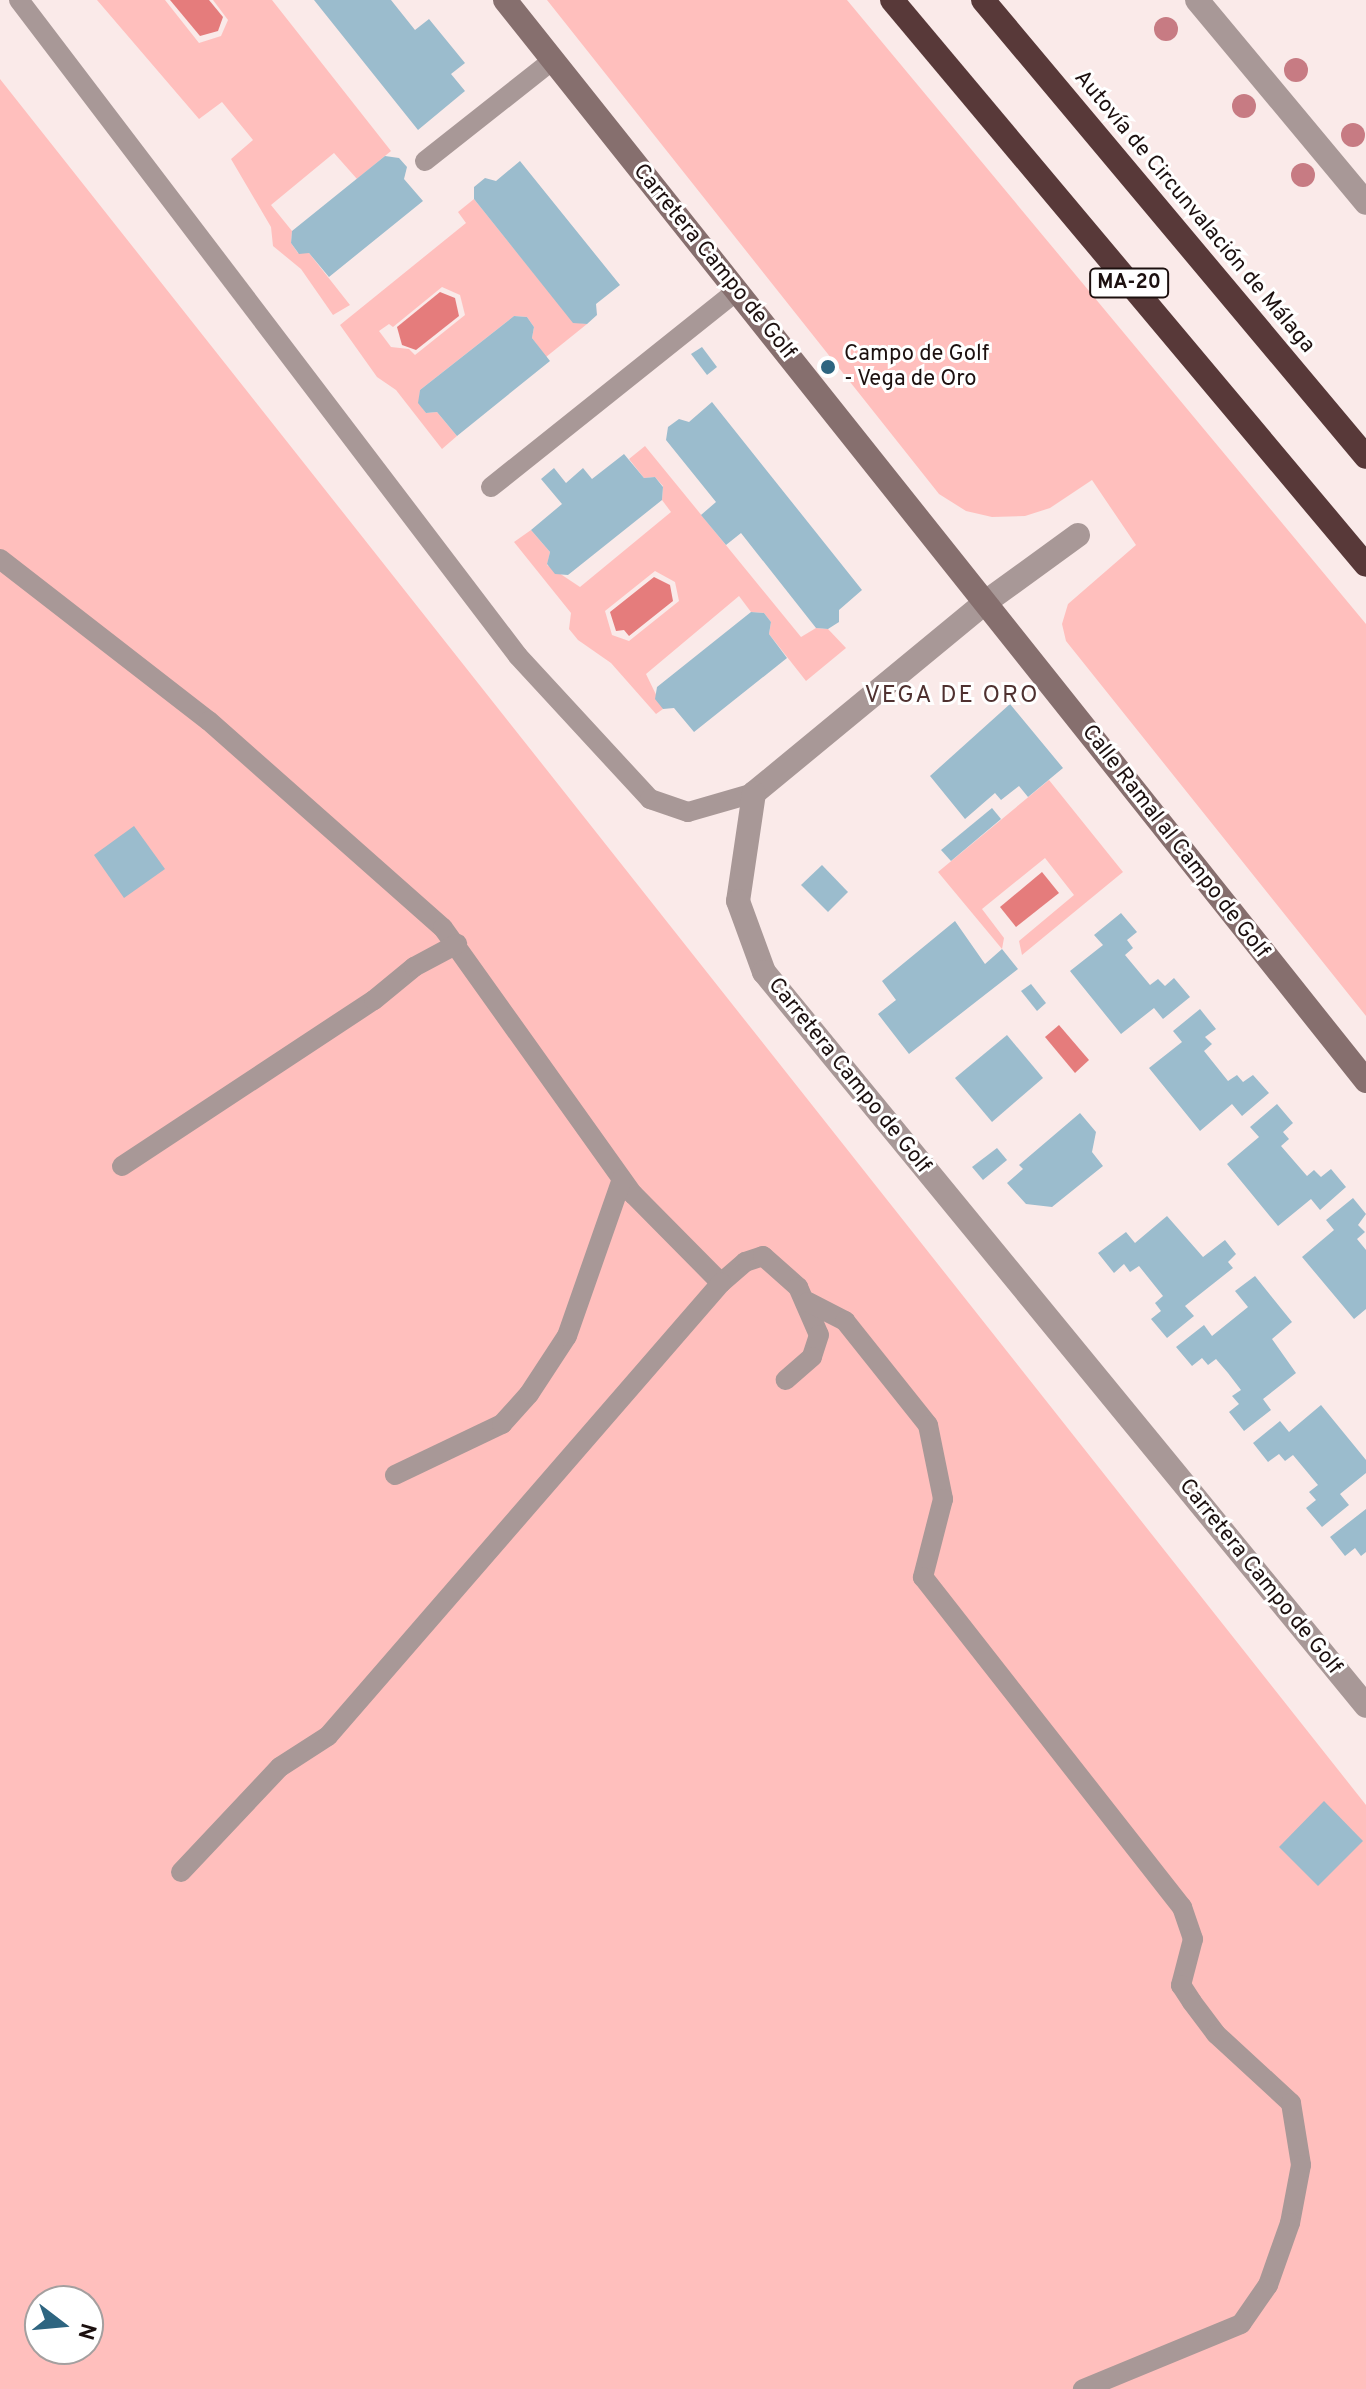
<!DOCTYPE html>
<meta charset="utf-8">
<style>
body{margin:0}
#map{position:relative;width:1366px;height:2389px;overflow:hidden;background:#faeae9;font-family:Overpass,sans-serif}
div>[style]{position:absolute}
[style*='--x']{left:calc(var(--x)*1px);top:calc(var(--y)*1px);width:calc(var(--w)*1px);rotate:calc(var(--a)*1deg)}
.green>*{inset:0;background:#ffbfbd}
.water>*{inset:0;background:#e57c7c}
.building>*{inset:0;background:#9bbccd}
.lane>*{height:20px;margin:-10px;padding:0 10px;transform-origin:10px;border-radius:10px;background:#a89897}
.street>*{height:24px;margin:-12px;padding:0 12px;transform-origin:12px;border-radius:12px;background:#a89897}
.secondary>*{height:24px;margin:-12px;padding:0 12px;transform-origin:12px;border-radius:12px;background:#866f6e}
.highway>*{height:24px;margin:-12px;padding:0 12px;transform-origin:12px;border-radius:12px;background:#583939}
.trees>*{width:24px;height:24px;margin:-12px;border-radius:50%;background:#c77b83}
.dots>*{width:22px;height:22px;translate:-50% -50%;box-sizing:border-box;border:4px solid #fff;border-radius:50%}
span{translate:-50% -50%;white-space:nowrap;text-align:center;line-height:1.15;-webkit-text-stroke:6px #fff;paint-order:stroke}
.shield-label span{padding:2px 6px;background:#fff;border:2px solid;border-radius:6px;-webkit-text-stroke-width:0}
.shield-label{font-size:20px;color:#1c100f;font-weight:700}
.street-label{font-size:22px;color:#1c100f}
.poi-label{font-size:22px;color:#1c100f}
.left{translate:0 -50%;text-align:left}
.neighbourhood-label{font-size:24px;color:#4f3130;letter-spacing:2px}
.north{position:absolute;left:24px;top:2285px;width:80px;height:80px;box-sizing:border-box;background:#fff;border:2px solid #a49f9f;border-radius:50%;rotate:106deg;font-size:22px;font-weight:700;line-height:32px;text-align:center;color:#1c100f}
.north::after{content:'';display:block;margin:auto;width:28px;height:36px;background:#2e6580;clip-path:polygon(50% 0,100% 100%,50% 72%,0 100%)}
</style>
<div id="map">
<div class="green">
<i style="clip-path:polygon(97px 0,165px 0,199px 43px,221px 36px,228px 20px,213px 0,272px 0,391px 151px,357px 179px,334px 153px,271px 205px,292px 231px,291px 243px,298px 253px,309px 253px,350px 305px,333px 315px,301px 269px,273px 246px,271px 227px,231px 159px,253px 140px,222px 102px,199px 119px)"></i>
<i style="clip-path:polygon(547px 0,847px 0,1366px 624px,1366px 1016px,1066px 641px,1062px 624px,1068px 604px,1136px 545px,1092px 480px,1050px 508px,1025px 516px,992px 517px,966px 511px,939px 494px)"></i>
<i style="clip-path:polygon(evenodd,0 79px,1366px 1805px,1366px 2389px,0 2389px,0 79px,40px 2301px,88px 2301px,88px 2349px,40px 2349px,40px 2301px)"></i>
<i style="clip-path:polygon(evenodd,474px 199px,573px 322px,587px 324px,546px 357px,532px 338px,534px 327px,527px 317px,514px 316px,420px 390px,419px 403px,426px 413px,437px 412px,457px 436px,442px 449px,396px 390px,377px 377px,340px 325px,466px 223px,458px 212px,474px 199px,442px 287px,460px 295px,465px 315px,415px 355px,409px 349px,391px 347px,379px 331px,389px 324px,393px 327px,442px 287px)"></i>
<i style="clip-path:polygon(evenodd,645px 446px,801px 637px,816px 628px,828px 629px,846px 648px,806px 681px,769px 634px,771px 622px,764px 613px,751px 612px,739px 596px,646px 674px,663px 709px,656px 714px,611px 663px,578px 640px,569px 629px,571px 613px,514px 542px,531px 530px,550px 552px,547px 565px,580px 587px,671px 512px,662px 500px,663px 486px,655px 477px,644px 478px,629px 459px,645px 446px,655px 571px,675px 582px,679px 601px,629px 641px,612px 635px,605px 611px,655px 571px)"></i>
<i style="clip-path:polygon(1049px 780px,1123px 872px,1022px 955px,1019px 941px,1074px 895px,1045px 858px,982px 909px,1004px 938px,1002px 949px,938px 872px)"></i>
</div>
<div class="water">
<i style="clip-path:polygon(170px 0,209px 0,223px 17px,218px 31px,200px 36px)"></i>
<i style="clip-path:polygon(440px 292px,455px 298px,459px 316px,416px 350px,402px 345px,397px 327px)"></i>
<i style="clip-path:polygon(654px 577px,670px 585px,673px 601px,629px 636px,624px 630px,616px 631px,610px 612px)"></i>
<i style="clip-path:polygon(1042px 872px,1059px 893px,1016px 927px,1000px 907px)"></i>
<i style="clip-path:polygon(1059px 1025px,1089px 1060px,1075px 1073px,1045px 1037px)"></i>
</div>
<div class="building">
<i style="clip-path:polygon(314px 0,391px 0,415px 30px,429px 19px,465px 63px,451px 74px,465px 91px,418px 130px)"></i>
<i style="clip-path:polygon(385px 156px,399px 158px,407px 167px,404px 179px,423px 201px,329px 277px,309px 253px,299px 254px,291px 243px,292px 231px)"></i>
<i style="clip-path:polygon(520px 161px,620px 285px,596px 304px,597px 315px,587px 324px,573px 323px,474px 199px,474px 187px,485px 178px,496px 181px)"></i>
<i style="clip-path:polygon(514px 316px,527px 317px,534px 327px,532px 338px,550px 361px,457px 436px,437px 412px,426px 413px,418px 403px,420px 390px)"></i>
<i style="clip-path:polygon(702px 347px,717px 367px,707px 375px,691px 354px)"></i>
<i style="clip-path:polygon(712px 402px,862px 590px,839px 610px,839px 622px,828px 629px,816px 628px,741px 533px,726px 545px,701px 515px,716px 502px,666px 440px,668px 427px,679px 419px,689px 422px)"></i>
<i style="clip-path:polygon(624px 454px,644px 478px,655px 477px,663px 487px,662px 500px,568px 575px,555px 574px,547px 564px,550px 552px,531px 530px,562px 504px,541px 479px,554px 468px,566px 483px,583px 468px,592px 479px)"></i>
<i style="clip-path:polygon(751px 612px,764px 613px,771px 622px,769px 634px,787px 658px,694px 732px,674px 708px,663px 709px,655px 699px,657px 687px)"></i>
<i style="clip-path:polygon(1010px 704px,1063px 768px,1028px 797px,1019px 786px,1001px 800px,995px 793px,965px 819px,930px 776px)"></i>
<i style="clip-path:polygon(992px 808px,1001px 819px,951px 861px,941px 850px)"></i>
<i style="clip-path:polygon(134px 826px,165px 869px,124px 898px,94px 855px)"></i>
<i style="clip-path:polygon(822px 865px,848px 892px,828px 912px,801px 885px)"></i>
<i style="clip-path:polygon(1121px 913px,1137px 932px,1127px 940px,1133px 948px,1125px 955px,1150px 985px,1158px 979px,1165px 986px,1174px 978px,1190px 997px,1163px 1019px,1154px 1008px,1121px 1034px,1070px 971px,1103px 945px,1094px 935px)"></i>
<i style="clip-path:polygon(955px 921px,985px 964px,1002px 949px,1018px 969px,909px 1054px,878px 1014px,896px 1000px,882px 981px)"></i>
<i style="clip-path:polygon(1031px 984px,1046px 1003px,1037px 1011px,1021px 991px)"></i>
<i style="clip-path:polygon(1200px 1009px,1216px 1029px,1205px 1037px,1212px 1044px,1204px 1051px,1228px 1081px,1237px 1075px,1243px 1082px,1253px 1075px,1269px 1093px,1242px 1116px,1232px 1104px,1200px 1131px,1149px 1068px,1182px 1042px,1173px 1031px)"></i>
<i style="clip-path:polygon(1007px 1035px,1043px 1078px,992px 1122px,955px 1078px)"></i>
<i style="clip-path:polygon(1277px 1104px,1293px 1123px,1283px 1132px,1289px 1139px,1281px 1146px,1307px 1176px,1314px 1170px,1321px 1177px,1331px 1169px,1346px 1187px,1320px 1210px,1311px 1199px,1278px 1226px,1227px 1164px,1259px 1137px,1250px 1127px)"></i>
<i style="clip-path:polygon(1080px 1113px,1096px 1132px,1092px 1152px,1103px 1166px,1052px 1207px,1026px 1204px,1007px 1183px,1023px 1169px,1019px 1165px)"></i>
<i style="clip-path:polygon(997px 1148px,1007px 1160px,983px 1180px,972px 1167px)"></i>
<i style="clip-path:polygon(1353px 1198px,1366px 1214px,1358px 1225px,1365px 1232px,1357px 1239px,1366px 1250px,1366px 1309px,1354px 1319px,1302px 1257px,1334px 1230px,1326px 1220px)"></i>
<i style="clip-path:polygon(1167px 1216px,1203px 1257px,1225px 1240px,1236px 1254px,1228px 1262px,1233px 1268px,1185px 1306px,1194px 1316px,1167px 1338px,1151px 1319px,1161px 1311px,1155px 1303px,1163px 1296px,1139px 1266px,1130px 1272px,1124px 1264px,1114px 1273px,1098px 1253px,1126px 1232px,1135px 1243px)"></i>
<i style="clip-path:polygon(1255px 1276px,1292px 1322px,1272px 1339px,1296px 1373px,1263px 1399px,1271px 1410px,1244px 1431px,1229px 1412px,1239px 1404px,1232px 1396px,1241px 1390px,1228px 1373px,1216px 1359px,1208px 1365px,1202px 1358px,1192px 1366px,1176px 1347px,1204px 1325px,1212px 1336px,1248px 1307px,1235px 1291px)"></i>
<i style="clip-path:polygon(1321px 1405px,1366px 1460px,1366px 1473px,1340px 1494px,1349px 1505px,1322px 1527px,1306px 1508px,1316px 1500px,1309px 1492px,1318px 1485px,1293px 1455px,1285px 1461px,1279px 1454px,1268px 1462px,1253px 1443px,1280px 1421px,1289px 1432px)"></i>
<i style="clip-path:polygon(1366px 1509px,1366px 1552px,1361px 1556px,1355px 1548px,1345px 1556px,1330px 1537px)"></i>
<i style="clip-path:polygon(1324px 1801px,1363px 1841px,1318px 1886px,1279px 1847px)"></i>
</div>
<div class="lane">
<i style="--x:19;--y:0;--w:824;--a:52.74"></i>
<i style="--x:518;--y:656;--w:195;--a:47.3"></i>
<i style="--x:650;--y:799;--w:40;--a:18.9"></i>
<i style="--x:688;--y:812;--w:69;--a:-16.1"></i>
<i style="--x:425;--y:161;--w:163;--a:-38.3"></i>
<i style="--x:491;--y:487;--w:316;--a:-38.6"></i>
<i style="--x:0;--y:559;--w:264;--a:37.8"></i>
<i style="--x:209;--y:721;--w:312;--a:41.5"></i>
<i style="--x:443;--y:928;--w:327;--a:54.5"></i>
<i style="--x:633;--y:1194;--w:125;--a:45.3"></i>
<i style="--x:721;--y:1283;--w:32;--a:-41"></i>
<i style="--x:745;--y:1262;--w:19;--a:-18"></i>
<i style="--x:763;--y:1256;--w:47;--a:41.5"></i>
<i style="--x:798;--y:1287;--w:52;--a:66.4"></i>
<i style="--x:819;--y:1335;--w:23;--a:108"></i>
<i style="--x:812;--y:1357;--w:35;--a:139"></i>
<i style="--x:122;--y:1166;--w:302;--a:-33.4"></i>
<i style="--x:374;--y:1000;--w:52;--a:-39.5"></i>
<i style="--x:414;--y:967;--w:49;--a:-28.1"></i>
<i style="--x:808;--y:1302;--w:42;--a:27.2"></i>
<i style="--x:845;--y:1321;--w:133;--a:51.4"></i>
<i style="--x:928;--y:1425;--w:76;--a:78.5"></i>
<i style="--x:943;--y:1499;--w:81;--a:104.4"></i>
<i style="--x:923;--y:1577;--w:420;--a:51.9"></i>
<i style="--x:1182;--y:1907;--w:34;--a:71"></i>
<i style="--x:1193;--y:1939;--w:48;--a:104.6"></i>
<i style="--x:1181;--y:1985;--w:20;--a:57"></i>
<i style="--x:1192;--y:2002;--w:40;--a:53"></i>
<i style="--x:1216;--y:2034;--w:102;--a:42.6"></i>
<i style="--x:1291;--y:2103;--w:63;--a:80.8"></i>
<i style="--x:1301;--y:2165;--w:59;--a:100.7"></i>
<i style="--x:1290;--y:2223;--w:66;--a:109.5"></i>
<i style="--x:1268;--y:2285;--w:47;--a:124.7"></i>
<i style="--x:1241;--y:2324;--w:171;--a:157.6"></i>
<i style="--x:395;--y:1475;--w:119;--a:-25.5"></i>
<i style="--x:502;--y:1424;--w:40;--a:-48"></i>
<i style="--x:529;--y:1394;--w:69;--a:-56.8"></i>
<i style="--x:567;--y:1336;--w:166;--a:-70.7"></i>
<i style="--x:181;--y:1872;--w:144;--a:-46.7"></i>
<i style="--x:280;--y:1767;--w:57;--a:-32.9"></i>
<i style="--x:328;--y:1736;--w:600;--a:-49.06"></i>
</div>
<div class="street">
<i style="--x:1197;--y:0;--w:264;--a:50.2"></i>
<i style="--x:1078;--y:535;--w:112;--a:144"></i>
<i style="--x:987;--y:601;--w:302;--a:140.5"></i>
<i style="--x:754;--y:793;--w:109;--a:98.4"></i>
<i style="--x:738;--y:901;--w:76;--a:69.9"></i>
<i style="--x:764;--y:972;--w:949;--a:50.64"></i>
</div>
<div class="secondary">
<i style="--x:505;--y:0;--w:1382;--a:51.46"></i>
</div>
<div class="highway">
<i style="--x:892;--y:0;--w:737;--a:50.01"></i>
<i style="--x:983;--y:0;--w:596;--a:50.03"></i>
</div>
<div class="trees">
<i style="left:1166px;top:29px"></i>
<i style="left:1296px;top:70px"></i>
<i style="left:1244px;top:106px"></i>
<i style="left:1353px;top:135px"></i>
<i style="left:1303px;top:175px"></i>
</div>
<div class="dots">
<i style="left:828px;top:367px;background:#2e6580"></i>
</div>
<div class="shield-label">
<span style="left:1129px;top:283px">MA-20</span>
</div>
<div class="street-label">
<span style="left:1194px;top:212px;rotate:50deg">Autovía de Circunvalación de Málaga</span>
<span style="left:714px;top:262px;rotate:51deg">Carretera Campo de Golf</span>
<span style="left:1175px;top:842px;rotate:52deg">Calle Ramal al Campo de Golf</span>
<span style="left:849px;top:1076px;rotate:51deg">Carretera Campo de Golf</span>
<span style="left:1260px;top:1577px;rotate:51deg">Carretera Campo de Golf</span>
</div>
<div class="poi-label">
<span class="left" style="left:844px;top:367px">Campo de Golf<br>- Vega de Oro</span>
</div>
<div class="neighbourhood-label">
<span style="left:952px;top:697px">VEGA DE ORO</span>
</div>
<div class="north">N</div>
</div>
